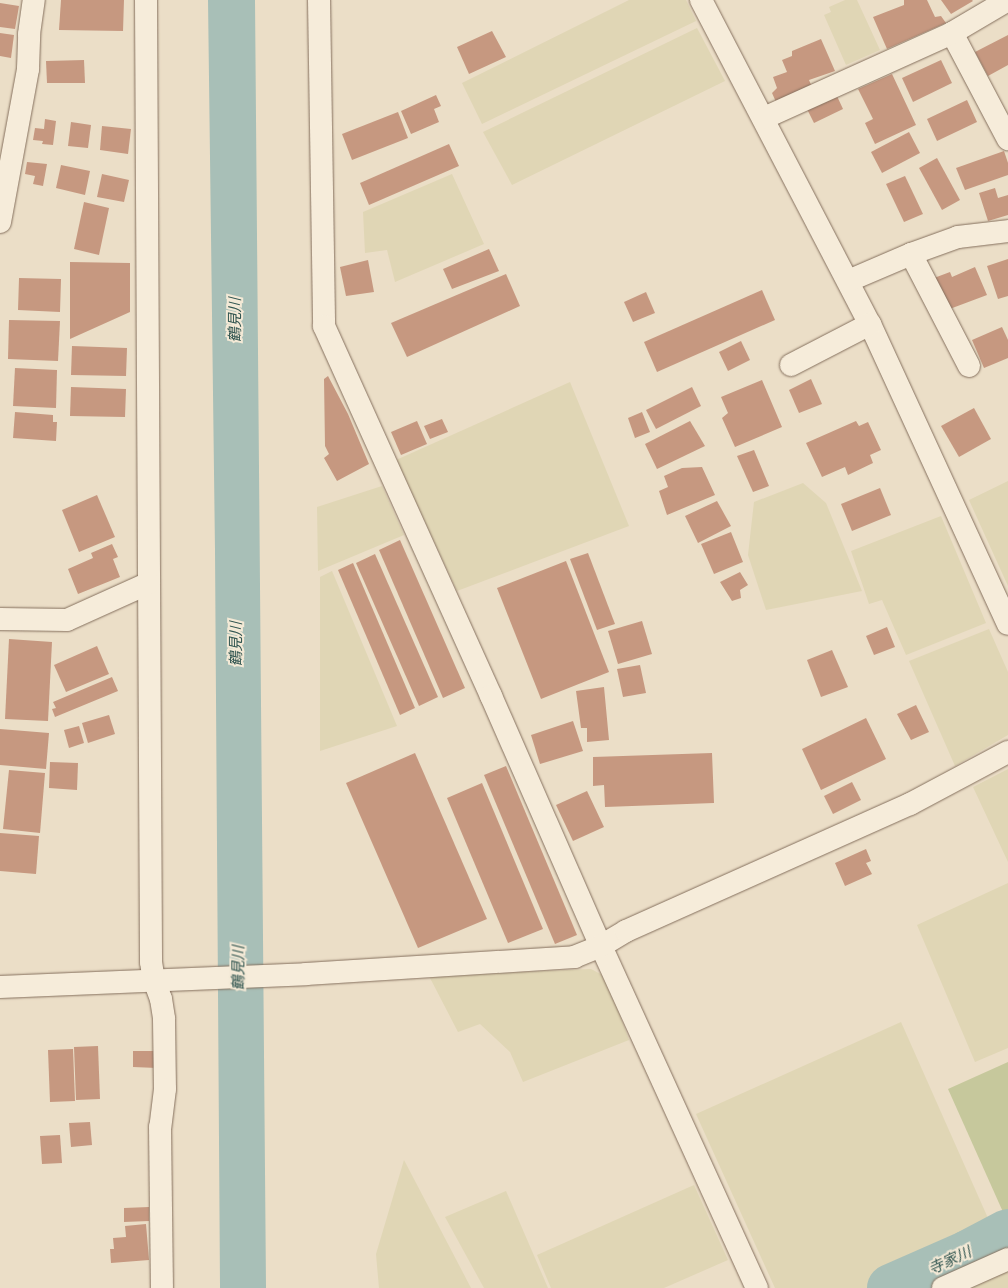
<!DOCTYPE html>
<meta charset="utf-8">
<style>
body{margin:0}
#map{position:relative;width:1008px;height:1288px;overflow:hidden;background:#ebdec7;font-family:Spectral,"Noto Sans JP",serif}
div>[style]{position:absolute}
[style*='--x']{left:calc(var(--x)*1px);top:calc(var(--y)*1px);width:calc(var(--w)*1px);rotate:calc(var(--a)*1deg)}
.farmland>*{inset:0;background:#e0d6b5}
.green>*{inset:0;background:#c6c89c}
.water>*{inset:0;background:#a8bfb7}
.river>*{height:48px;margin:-24px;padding:0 24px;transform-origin:24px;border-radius:24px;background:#a8bfb7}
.building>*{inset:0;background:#c69880}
.roads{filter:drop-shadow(0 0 1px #85705e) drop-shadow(0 0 1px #85705e)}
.minor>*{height:22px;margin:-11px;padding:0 11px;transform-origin:11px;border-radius:11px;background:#f6ecda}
span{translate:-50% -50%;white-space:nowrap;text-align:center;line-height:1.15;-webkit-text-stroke:4px #f3e9d6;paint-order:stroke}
.water-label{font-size:15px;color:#315550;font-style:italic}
</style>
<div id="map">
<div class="farmland">
<i style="clip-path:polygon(629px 0,686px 0,696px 21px,482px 124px,462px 83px)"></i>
<i style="clip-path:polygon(845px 0,857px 0,880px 50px,846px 65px,824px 15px,831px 12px,829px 7px)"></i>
<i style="clip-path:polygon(697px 28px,725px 81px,512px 185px,483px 132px)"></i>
<i style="clip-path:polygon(452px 174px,484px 244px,395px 282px,387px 250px,365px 253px,363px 212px)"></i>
<i style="clip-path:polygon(570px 382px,629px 526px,457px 591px,396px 460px)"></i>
<i style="clip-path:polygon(1008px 481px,1008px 586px,969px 500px)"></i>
<i style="clip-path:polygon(803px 483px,826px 503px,862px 591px,766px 610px,748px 555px,754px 502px)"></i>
<i style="clip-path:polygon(382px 486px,404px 535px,318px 571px,317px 507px)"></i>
<i style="clip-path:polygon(941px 516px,986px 623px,906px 655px,882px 600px,869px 604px,851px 551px)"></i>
<i style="clip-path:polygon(332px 571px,397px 726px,320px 751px,320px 577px)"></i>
<i style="clip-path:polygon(989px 629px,1008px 672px,1008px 735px,955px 766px,909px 661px)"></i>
<i style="clip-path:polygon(1008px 769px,1008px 862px,973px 787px)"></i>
<i style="clip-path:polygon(1008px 883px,1008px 1048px,975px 1062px,917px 925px)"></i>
<i style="clip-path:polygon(591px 969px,606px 977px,629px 1040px,523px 1082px,510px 1052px,480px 1024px,458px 1032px,429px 976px)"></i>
<i style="clip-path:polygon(901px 1022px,995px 1234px,874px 1288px,775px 1288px,696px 1114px)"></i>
<i style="clip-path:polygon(404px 1160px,471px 1288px,379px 1288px,376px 1254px)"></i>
<i style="clip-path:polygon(694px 1185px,728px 1260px,664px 1288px,551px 1288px,537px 1255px)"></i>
<i style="clip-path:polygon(506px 1191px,548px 1288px,484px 1288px,445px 1217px)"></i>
<i style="clip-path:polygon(1008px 1271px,1008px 1288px,969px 1288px)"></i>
</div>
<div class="green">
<i style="clip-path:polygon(1008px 1062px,1008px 1210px,1003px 1212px,948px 1089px)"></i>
</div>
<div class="water">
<i style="clip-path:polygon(208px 0,255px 0,266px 1288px,220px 1288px,215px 551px)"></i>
</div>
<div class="river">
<i style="--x:891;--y:1288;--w:84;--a:-23.8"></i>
<i style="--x:968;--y:1254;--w:45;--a:-27.7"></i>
</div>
<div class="building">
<i style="clip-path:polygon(61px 0,124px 0,123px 31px,59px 30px)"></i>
<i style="clip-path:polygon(904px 0,927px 0,935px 17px,941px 16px,946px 23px,887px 49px,873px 17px,904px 5px)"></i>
<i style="clip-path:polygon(941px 0,972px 0,973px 1px,951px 14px)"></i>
<i style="clip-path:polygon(0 3px,19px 6px,15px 29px,0 27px)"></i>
<i style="clip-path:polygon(492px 31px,506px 57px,469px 74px,457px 47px)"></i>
<i style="clip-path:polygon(0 33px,14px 35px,11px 58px,0 56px)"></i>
<i style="clip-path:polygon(1008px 35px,1008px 65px,988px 76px,975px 52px)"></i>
<i style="clip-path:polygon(821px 39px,835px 71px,809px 80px,812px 87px,776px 102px,772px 93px,777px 88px,773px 77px,787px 72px,782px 60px,792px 56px,792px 51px)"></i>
<i style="clip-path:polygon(84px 60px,85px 83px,47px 83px,46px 61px)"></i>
<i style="clip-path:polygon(941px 60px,952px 83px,913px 102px,902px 78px)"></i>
<i style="clip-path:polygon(892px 74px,916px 125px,875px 144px,865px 123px,873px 119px,858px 89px)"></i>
<i style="clip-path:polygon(836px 94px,843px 109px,814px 123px,806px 107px)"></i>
<i style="clip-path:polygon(436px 95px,441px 106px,434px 109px,439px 122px,411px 134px,401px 111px)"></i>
<i style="clip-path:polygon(967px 100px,977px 122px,937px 141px,927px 119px)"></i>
<i style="clip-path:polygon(398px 112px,408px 138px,352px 160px,342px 134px)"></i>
<i style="clip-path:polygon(45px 119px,56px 121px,53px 145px,42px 144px,43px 141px,33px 140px,35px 128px,44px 129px)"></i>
<i style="clip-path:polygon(71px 122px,91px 125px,88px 148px,68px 146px)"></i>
<i style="clip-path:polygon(102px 126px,131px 129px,128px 154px,100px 150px)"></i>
<i style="clip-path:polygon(909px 132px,920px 153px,882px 173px,871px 152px)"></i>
<i style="clip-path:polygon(449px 144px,459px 166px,369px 205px,360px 183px)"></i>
<i style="clip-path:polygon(1004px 151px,1008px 163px,1008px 175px,965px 190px,956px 168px)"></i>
<i style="clip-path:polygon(937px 158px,960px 200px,942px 210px,919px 168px)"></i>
<i style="clip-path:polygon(27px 162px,47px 164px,43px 186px,33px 184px,35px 176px,25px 174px)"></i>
<i style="clip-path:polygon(61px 165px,90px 171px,85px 195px,56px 188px)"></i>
<i style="clip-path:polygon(102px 174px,129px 180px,124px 202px,97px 197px)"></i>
<i style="clip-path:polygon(905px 176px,923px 214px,904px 222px,886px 184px)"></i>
<i style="clip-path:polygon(995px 188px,998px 198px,1008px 195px,1008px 215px,988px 221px,979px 193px)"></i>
<i style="clip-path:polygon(84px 202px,109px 208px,99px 255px,74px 249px)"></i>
<i style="clip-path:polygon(489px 249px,499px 271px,452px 289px,443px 269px)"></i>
<i style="clip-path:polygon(1008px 259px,1008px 296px,998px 299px,987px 266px)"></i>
<i style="clip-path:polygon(368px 260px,374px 292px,346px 296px,340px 267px)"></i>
<i style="clip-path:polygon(70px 262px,130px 263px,130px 312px,70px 339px)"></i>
<i style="clip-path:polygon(975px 267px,987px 295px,947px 310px,934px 278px,950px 272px,952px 277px)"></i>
<i style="clip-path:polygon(506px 274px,520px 306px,407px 357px,391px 323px)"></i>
<i style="clip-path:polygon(19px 278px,61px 279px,60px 312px,18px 310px)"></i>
<i style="clip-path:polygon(762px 290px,775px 320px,657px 372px,644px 342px)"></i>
<i style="clip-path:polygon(646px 292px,655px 313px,633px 322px,624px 302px)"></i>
<i style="clip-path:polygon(9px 320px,60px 321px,58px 361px,8px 359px)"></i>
<i style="clip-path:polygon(1002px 327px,1008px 340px,1008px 358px,984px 368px,972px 340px)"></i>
<i style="clip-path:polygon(741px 341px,750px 360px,728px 371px,719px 352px)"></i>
<i style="clip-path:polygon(72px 346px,127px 348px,126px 376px,71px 375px)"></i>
<i style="clip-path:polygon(15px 368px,57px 370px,56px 408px,13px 406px)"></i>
<i style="clip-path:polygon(328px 376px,348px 414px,369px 464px,337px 481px,324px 458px,329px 454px,325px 446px,324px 379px)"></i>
<i style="clip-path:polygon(811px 379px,822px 404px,799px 413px,789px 390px)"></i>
<i style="clip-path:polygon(762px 380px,782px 427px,735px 447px,722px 418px,728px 413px,721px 397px)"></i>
<i style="clip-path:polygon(71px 387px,126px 389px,125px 417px,70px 416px)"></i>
<i style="clip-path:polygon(692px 387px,701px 406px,656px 429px,646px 410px)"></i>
<i style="clip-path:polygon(974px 408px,991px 439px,959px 457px,941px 426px)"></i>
<i style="clip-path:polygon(15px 412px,53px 415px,53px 422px,57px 422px,56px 441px,13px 438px)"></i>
<i style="clip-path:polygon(642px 412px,650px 432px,635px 438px,628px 418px)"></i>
<i style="clip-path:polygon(442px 419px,448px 432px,430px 439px,424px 426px)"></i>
<i style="clip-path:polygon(417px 421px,427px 444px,401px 455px,391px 432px)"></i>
<i style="clip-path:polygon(690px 421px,705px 446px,657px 469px,645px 444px)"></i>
<i style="clip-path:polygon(856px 421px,859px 426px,868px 422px,881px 450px,870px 455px,873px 463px,848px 475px,845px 467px,822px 477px,806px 443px)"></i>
<i style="clip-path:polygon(754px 450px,769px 486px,753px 492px,737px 456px)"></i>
<i style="clip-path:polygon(702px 467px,715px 495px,667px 515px,659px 491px,668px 487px,664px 476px,682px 468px)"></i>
<i style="clip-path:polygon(880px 488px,891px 515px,852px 531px,841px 504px)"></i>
<i style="clip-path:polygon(97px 495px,115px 537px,79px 552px,62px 510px)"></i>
<i style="clip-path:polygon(717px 501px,731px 526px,698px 543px,685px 516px)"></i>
<i style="clip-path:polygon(731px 532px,743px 562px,714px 574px,701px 544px)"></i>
<i style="clip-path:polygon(400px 540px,465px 688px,443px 698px,379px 550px)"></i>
<i style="clip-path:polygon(112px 544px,118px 557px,113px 559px,120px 577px,78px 594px,68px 569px,93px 558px,91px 553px)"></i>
<i style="clip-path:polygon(588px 553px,615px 624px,597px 630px,570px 559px)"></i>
<i style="clip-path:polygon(375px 554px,438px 697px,419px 706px,356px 563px)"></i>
<i style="clip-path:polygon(566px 561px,609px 672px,541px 699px,497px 588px)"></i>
<i style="clip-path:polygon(353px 563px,415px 708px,400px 715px,338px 570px)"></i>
<i style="clip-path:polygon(740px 572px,748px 585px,740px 590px,741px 598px,732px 601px,720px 582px)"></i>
<i style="clip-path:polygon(642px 621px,652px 654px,618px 664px,608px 631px)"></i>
<i style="clip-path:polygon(887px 627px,895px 647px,874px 655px,866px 636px)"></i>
<i style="clip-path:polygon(9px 639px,52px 642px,48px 721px,5px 719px)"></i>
<i style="clip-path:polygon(97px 646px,109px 674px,66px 692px,54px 665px)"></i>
<i style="clip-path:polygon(832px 650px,848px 687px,821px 697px,807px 660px)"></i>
<i style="clip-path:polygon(640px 665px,646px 693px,623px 697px,617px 669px)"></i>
<i style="clip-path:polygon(112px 677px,118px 691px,55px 717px,52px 709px,56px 708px,53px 702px)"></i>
<i style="clip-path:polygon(604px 687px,609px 740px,587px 742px,587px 728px,581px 728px,576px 691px)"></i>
<i style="clip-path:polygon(916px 705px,929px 732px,911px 740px,897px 714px)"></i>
<i style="clip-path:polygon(109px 715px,115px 734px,88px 743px,82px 723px)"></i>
<i style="clip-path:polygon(866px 718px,886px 759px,821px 790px,802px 749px)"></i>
<i style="clip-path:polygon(573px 721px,583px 751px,540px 764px,531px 735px)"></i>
<i style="clip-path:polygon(79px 726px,84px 743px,69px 748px,64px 730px)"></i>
<i style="clip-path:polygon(0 729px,49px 733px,46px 769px,0 765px)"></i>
<i style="clip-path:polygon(415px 753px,487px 919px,418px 948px,346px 783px)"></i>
<i style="clip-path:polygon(712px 753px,714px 803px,605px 807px,604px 785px,593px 786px,593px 757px)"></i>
<i style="clip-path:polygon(50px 762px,78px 763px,77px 790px,49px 788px)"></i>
<i style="clip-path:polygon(506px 766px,577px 935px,555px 944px,484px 775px)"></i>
<i style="clip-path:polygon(9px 770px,45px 773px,40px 833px,3px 829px)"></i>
<i style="clip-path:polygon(852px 782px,861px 800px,833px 814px,824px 796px)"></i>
<i style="clip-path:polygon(482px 783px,543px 929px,508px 943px,447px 798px)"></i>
<i style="clip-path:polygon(587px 791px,604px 827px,573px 841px,556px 805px)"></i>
<i style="clip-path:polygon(0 833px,39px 836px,36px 874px,0 871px)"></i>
<i style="clip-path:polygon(866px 849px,871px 861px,866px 863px,872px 874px,845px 886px,835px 863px)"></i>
<i style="clip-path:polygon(98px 1046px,100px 1099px,76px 1100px,74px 1047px)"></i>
<i style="clip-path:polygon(73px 1049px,75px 1101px,50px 1102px,48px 1050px)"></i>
<i style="clip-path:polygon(133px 1051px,157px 1051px,157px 1068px,133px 1067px)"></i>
<i style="clip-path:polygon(90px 1122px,92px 1145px,71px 1147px,69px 1123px)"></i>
<i style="clip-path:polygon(60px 1135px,62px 1163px,42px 1164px,40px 1136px)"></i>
<i style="clip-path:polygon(149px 1207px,149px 1221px,124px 1222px,124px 1208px)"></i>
<i style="clip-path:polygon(146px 1224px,149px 1260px,111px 1263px,110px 1249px,114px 1249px,113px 1238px,126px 1237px,125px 1226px)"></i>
</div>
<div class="roads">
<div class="minor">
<i style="--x:146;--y:0;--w:962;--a:89.7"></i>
<i style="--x:151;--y:962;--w:18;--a:81"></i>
<i style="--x:154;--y:980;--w:20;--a:70"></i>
<i style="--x:161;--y:999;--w:20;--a:81"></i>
<i style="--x:164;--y:1019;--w:70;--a:89.2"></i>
<i style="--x:165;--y:1089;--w:38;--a:97"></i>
<i style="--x:160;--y:1127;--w:161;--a:89.3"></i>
<i style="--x:319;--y:0;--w:326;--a:89.1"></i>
<i style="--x:324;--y:326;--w:406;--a:65.7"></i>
<i style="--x:491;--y:696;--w:273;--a:66.3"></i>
<i style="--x:601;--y:946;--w:376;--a:65.5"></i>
<i style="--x:701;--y:0;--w:365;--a:62.5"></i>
<i style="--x:870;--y:324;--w:330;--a:65.3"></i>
<i style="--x:1008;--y:0;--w:65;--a:149.5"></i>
<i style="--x:952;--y:33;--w:120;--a:62.2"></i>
<i style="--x:764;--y:118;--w:206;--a:-24.3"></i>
<i style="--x:0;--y:222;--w:156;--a:-79.6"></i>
<i style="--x:28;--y:69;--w:35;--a:-88"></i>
<i style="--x:29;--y:34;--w:34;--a:-82"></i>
<i style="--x:911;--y:254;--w:126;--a:62.6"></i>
<i style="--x:848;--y:281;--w:69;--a:-23.2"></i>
<i style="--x:911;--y:254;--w:50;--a:-19.9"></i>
<i style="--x:958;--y:237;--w:50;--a:-6.8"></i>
<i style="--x:791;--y:365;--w:89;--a:-27.4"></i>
<i style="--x:0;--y:619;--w:67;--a:0.9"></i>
<i style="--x:67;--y:620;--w:90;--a:-24.3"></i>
<i style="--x:0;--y:987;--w:306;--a:-2.4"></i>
<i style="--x:306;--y:974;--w:269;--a:-3.6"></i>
<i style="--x:574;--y:957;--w:29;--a:-22"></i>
<i style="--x:601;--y:946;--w:29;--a:-31"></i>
<i style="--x:626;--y:931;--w:311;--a:-24.1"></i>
<i style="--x:910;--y:804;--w:111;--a:-28"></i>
<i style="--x:943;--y:1288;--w:71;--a:-24"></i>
</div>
</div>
<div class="water-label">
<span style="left:236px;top:320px;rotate:-90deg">鶴見川</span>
<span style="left:237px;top:644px;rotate:-90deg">鶴見川</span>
<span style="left:239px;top:968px;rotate:-90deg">鶴見川</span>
<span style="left:950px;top:1261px;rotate:-25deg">寺家川</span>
</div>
</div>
